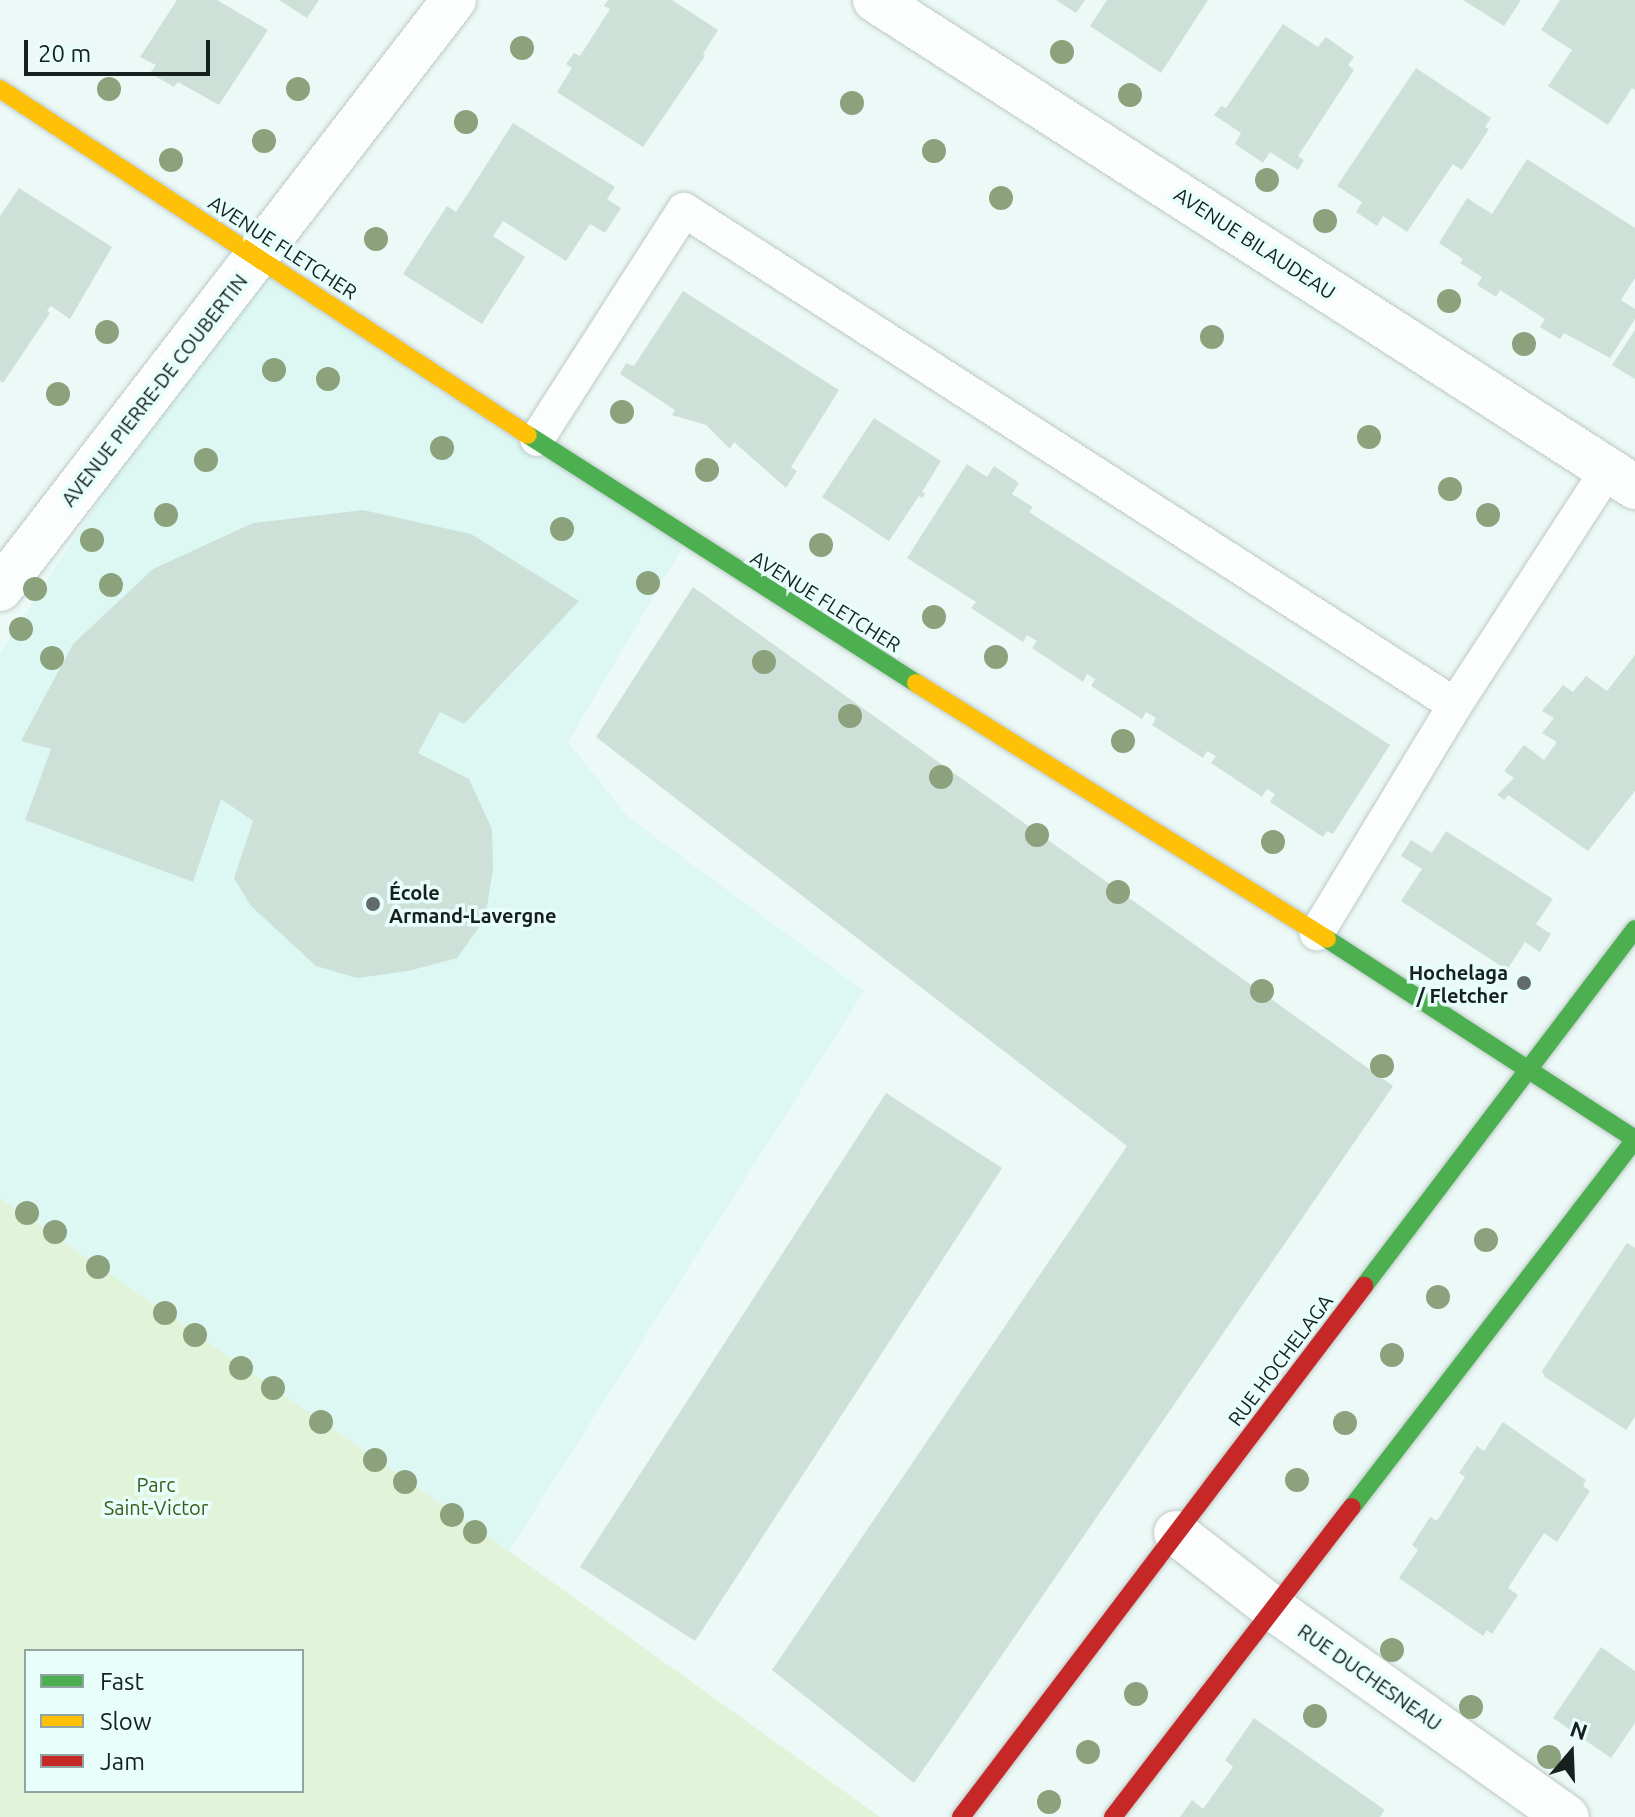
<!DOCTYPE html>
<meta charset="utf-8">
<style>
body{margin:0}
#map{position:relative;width:1635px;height:1817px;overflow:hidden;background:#ecf9f6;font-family:Ubuntu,sans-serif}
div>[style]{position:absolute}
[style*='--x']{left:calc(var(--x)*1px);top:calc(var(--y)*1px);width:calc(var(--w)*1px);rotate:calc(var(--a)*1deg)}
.built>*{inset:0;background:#ddf8f3}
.green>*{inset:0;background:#e1f4da}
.building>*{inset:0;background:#cee1d8}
.roads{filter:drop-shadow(0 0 2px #bec9c7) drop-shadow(0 0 2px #bec9c7)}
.lane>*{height:34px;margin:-17px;padding:0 17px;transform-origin:17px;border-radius:17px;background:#fcfefe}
.street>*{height:44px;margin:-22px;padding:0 22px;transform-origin:22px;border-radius:22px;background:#fcfefe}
.fast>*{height:18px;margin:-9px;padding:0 9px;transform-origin:9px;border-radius:9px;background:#4caf50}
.slow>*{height:18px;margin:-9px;padding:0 9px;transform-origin:9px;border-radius:9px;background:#ffc107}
.jam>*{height:18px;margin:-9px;padding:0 9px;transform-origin:9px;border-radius:9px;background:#c62828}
.trees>*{width:24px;height:24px;margin:-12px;border-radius:50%;background:#8ba27c}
.dots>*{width:22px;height:22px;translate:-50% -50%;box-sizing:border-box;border:4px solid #e7fefa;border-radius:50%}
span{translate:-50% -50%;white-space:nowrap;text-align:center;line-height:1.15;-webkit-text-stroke:7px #e7fefa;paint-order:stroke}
.street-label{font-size:20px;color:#16201e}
.poi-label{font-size:20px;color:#16201e;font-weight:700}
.left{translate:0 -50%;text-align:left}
.right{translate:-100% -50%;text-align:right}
.park-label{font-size:20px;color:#3b5a18}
.legend{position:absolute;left:24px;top:1649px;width:280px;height:144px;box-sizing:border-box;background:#e7fefa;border:2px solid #93a5a2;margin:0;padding:10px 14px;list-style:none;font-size:24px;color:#16201e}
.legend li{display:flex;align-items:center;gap:16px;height:40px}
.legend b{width:40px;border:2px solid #93a5a2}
.north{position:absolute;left:1531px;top:1713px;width:80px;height:80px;-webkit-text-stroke:6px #e7fefa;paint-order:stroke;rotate:19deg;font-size:22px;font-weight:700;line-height:32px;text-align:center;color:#16201e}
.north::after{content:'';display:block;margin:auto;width:28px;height:36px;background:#16201e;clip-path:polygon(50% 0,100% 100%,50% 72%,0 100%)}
.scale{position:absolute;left:24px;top:40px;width:186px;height:36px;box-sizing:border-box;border:4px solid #16201e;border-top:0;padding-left:10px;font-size:24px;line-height:28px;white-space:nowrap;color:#16201e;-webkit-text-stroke:6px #e7fefa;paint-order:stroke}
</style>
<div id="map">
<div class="built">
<i style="clip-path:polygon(257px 256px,687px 540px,568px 742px,628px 817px,864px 991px,509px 1551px,0 1198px,0 653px)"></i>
</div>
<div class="green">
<i style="clip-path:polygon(evenodd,0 1198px,509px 1551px,880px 1817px,0 1817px,0 1198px,302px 1651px,302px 1791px,26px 1791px,26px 1651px,302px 1651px)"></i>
</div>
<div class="building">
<i style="clip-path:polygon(177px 0,217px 0,268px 30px,219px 105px,178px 82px,174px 87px,150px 73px,156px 65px,140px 57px)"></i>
<i style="clip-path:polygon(279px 0,319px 0,307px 18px)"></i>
<i style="clip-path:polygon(608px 0,672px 0,718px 30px,703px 54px,705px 56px,643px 147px,557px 92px,572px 68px,566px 64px,574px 53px,580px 56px,610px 9px,604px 6px)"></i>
<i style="clip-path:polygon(1056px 0,1085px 0,1076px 13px)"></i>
<i style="clip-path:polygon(1107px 0,1208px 0,1161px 73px,1090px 26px)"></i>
<i style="clip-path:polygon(1463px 0,1521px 0,1504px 26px)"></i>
<i style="clip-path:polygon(1560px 0,1635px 0,1635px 90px,1632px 88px,1608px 125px,1548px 86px,1572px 50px,1541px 30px)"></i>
<i style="clip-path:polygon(1283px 24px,1318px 47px,1326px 37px,1354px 57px,1348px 65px,1354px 70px,1298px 156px,1304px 160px,1298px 170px,1270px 152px,1263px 163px,1235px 144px,1241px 133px,1214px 115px,1221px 106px,1226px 108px)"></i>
<i style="clip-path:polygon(1416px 68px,1491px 118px,1485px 127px,1489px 129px,1462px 170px,1453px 164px,1407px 232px,1383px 216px,1377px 226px,1356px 212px,1362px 202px,1337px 186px)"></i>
<i style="clip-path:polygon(513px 123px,615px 187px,607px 199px,621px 208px,605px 233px,590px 224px,566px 261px,503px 221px,493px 236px,525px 257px,482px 324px,403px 274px,447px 206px,456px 212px)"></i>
<i style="clip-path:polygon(1527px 159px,1635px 228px,1635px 278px,1621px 300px,1635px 309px,1635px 319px,1610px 358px,1564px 333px,1560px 339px,1540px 327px,1545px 319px,1500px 290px,1496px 297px,1477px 285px,1482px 277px,1460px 263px,1463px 259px,1439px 243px,1467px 198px,1492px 214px)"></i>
<i style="clip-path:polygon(19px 188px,112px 247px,70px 319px,51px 306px,47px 311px,50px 313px,3px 383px,0 381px,0 216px)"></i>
<i style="clip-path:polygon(683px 291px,839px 390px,791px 467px,797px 471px,786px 488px,734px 442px,730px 449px,706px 425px,672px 415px,675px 410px,620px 374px,626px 363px,634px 366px)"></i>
<i style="clip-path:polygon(1635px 330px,1635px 379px,1612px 365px)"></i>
<i style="clip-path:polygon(874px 418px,941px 461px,922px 492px,925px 494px,922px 498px,919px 496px,889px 541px,822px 497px)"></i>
<i style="clip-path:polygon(967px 464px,987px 477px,994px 466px,1019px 483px,1012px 494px,1033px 507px,1029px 512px,1390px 745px,1333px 834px,1327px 831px,1323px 837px,1270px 802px,1275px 794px,1267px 789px,1262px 797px,1211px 763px,1216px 756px,1207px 751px,1203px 758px,1152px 725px,1156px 718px,1146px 712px,1142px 719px,1091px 686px,1095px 679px,1092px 677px,1087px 674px,1083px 682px,1032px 648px,1037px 641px,1027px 635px,1023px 642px,971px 608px,976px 602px,907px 558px)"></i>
<i style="clip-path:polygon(363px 510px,471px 534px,579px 601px,464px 724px,440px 712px,418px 753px,469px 779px,492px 829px,493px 869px,485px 919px,457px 958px,408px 971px,357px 978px,316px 966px,250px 905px,234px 878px,253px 821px,221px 799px,193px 882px,25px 820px,51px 749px,21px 741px,73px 644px,153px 569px,253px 523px)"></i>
<i style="clip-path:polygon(693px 587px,1393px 1086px,914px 1783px,772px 1670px,1127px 1146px,596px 737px)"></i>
<i style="clip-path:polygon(1635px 655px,1635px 791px,1588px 851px,1508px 795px,1505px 800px,1497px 795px,1514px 778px,1504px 771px,1524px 745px,1544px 760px,1557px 742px,1542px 733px,1554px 718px,1542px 711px,1563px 685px,1573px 692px,1586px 676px,1607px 691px)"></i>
<i style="clip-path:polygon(1446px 831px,1553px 899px,1536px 924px,1551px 934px,1540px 952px,1525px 942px,1507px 970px,1401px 901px,1422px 869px,1401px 856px,1411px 840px,1432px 853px)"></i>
<i style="clip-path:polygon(886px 1093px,1002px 1168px,695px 1641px,580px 1567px)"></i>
<i style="clip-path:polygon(1627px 1243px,1635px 1248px,1635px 1417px,1626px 1430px,1545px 1377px,1542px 1371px)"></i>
<i style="clip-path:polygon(1503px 1422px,1586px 1480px,1583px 1486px,1590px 1491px,1557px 1542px,1544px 1533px,1508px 1588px,1518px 1595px,1492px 1634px,1487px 1630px,1483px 1636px,1399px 1578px,1418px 1550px,1412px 1545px,1430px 1517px,1437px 1521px,1465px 1477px,1459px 1473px,1477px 1446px,1484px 1451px)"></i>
<i style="clip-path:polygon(1601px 1647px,1635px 1671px,1635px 1723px,1611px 1758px,1553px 1718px)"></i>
<i style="clip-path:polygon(1254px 1718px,1385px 1810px,1380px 1817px,1180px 1817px,1192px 1800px,1203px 1809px,1233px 1767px,1225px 1760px)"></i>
</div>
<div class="roads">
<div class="lane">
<i style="--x:537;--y:439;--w:272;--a:-57.3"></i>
<i style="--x:684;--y:210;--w:916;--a:32.7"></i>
<i style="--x:1455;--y:705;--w:267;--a:121.2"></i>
<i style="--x:1455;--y:705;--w:281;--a:-57"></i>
</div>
<div class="street">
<i style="--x:875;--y:0;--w:903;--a:32.65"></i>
<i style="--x:0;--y:589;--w:744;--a:-52.38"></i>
<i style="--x:1176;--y:1533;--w:120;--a:37.9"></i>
<i style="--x:1271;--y:1607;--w:363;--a:35.4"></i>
</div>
<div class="fast">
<i style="--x:528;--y:435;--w:460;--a:32.6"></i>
<i style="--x:1327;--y:939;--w:367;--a:33"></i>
<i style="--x:1364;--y:1286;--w:448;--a:-52.8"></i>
<i style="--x:1352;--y:1507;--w:464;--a:-52.4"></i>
</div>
<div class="slow">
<i style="--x:0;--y:89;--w:631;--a:33.24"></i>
<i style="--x:916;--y:683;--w:484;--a:31.9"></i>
</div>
<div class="jam">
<i style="--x:961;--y:1817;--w:667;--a:-52.8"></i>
<i style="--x:1113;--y:1817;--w:391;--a:-52.4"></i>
</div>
</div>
<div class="trees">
<i style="left:522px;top:48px"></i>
<i style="left:1062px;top:52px"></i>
<i style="left:109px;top:89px"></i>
<i style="left:298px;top:89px"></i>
<i style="left:1130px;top:95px"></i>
<i style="left:852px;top:103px"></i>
<i style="left:466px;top:122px"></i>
<i style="left:264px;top:141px"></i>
<i style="left:934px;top:151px"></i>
<i style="left:171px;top:160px"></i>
<i style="left:1267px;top:180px"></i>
<i style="left:1001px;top:198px"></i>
<i style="left:1325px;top:221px"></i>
<i style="left:376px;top:239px"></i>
<i style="left:1449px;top:301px"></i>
<i style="left:107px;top:332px"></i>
<i style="left:1212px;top:337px"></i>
<i style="left:1524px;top:344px"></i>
<i style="left:274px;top:370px"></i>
<i style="left:328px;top:379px"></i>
<i style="left:58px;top:394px"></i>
<i style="left:622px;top:412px"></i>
<i style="left:1369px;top:437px"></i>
<i style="left:442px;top:448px"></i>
<i style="left:206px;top:460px"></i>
<i style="left:707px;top:470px"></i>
<i style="left:1450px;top:489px"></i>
<i style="left:166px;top:515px"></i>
<i style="left:1488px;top:515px"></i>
<i style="left:562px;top:529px"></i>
<i style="left:92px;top:540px"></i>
<i style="left:821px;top:545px"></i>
<i style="left:648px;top:583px"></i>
<i style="left:111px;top:585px"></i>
<i style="left:35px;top:589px"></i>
<i style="left:934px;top:617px"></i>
<i style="left:21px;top:629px"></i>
<i style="left:996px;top:657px"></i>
<i style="left:52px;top:658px"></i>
<i style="left:764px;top:662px"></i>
<i style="left:850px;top:716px"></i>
<i style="left:1123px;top:741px"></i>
<i style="left:941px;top:777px"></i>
<i style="left:1037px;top:835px"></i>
<i style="left:1273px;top:842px"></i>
<i style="left:1118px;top:892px"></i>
<i style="left:1262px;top:991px"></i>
<i style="left:1382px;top:1066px"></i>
<i style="left:27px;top:1213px"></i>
<i style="left:55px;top:1232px"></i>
<i style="left:1486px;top:1240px"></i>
<i style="left:98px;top:1267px"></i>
<i style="left:1438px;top:1297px"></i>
<i style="left:165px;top:1313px"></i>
<i style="left:195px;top:1335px"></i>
<i style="left:1392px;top:1355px"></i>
<i style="left:241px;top:1368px"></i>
<i style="left:273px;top:1388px"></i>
<i style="left:321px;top:1422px"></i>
<i style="left:1345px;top:1423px"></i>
<i style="left:375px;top:1460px"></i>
<i style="left:1297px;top:1480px"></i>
<i style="left:405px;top:1482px"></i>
<i style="left:452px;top:1515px"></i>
<i style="left:475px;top:1532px"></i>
<i style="left:1392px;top:1650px"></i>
<i style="left:1136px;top:1694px"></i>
<i style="left:1471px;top:1707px"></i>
<i style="left:1315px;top:1716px"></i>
<i style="left:1088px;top:1752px"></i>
<i style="left:1549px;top:1757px"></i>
<i style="left:1049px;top:1802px"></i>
</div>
<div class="dots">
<i style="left:373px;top:904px;background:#616c6a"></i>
<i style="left:1524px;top:983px;background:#616c6a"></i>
</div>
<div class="street-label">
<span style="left:1255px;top:243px;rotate:33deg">AVENUE BILAUDEAU</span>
<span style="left:283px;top:247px;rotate:33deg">AVENUE FLETCHER</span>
<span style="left:154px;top:390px;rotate:-52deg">AVENUE PIERRE-DE COUBERTIN</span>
<span style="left:826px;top:601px;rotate:32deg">AVENUE FLETCHER</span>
<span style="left:1280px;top:1360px;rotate:-53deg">RUE HOCHELAGA</span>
<span style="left:1370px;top:1677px;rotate:35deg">RUE DUCHESNEAU</span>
</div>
<div class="poi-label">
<span class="left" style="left:389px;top:904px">École<br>Armand-Lavergne</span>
<span class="right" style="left:1508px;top:984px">Hochelaga<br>/ Fletcher</span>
</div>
<div class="park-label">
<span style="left:156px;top:1496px">Parc<br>Saint-Victor</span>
</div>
<ul class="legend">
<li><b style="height:10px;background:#4caf50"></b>Fast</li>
<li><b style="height:10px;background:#ffc107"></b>Slow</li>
<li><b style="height:10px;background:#c62828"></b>Jam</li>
</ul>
<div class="north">N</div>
<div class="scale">20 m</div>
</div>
